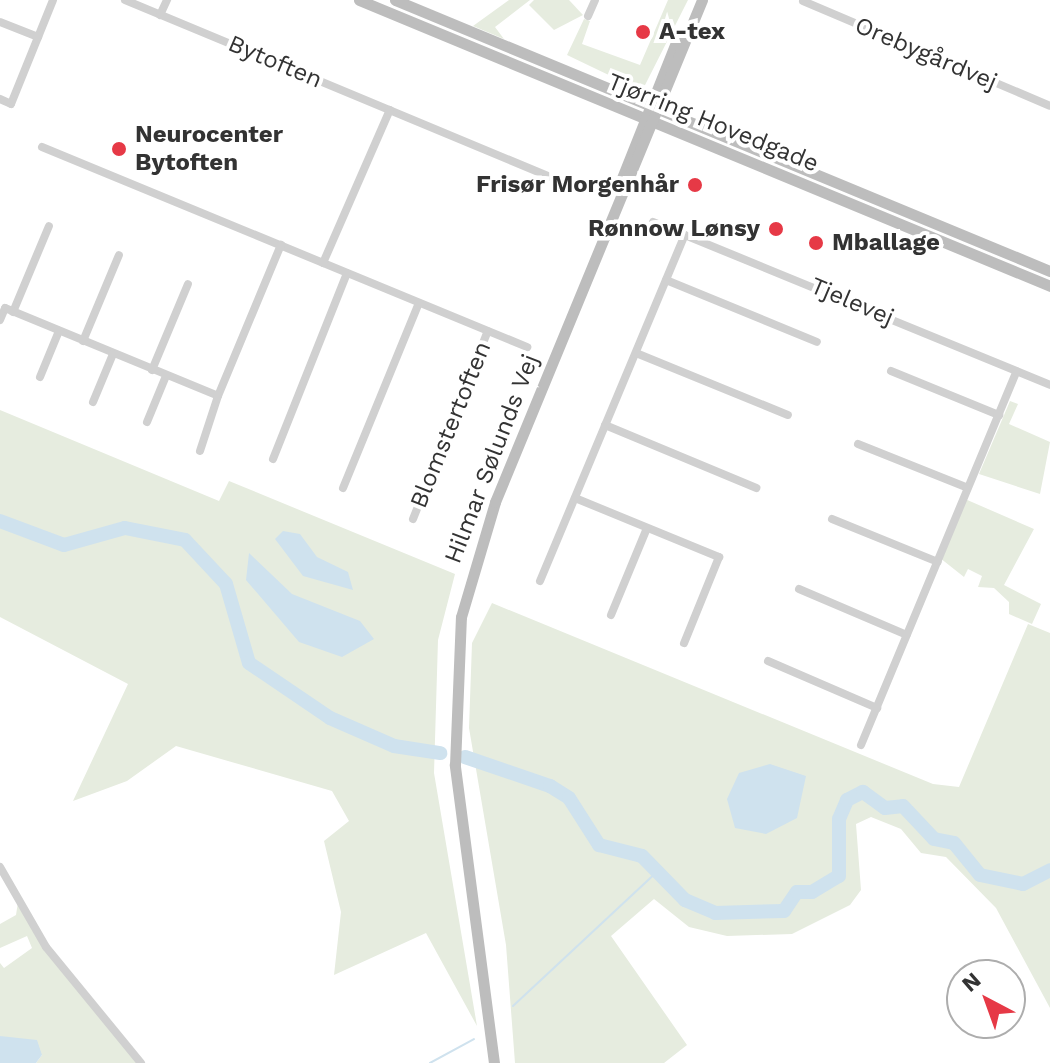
<!DOCTYPE html>
<meta charset="utf-8">
<style>
body{margin:0}
#map{position:relative;width:1050px;height:1063px;overflow:hidden;background:#fff;font-family:"Work Sans",sans-serif}
div>[style]{position:absolute}
[style*='--x']{left:calc(var(--x)*1px);top:calc(var(--y)*1px);width:calc(var(--w)*1px);rotate:calc(var(--a)*1deg)}
.green>*{inset:0;background:#e6ecdf}
.water>*{inset:0;background:#cfe2ee}
.stream>*{height:2px;margin:-1px;padding:0 1px;transform-origin:1px;border-radius:1px;background:#cfe2ee}
.river>*{height:14px;margin:-7px;padding:0 7px;transform-origin:7px;border-radius:7px;background:#cfe2ee}
.street>*{height:8px;margin:-4px;padding:0 4px;transform-origin:4px;border-radius:4px;background:#d0d0d0}
.secondary>*{height:11px;margin:-5.5px;padding:0 5.5px;transform-origin:5.5px;border-radius:5.5px;background:#bdbdbd}
.dots>*{width:22px;height:22px;translate:-50% -50%;box-sizing:border-box;border:4px solid #fff;border-radius:50%}
span{translate:-50% -50%;white-space:nowrap;text-align:center;line-height:1.15;-webkit-text-stroke:8px #fff;paint-order:stroke}
.poi-label{font-size:24px;color:#333;font-weight:700}
.left{translate:0 -50%;text-align:left}
.right{translate:-100% -50%;text-align:right}
.street-label{font-size:24px;color:#333}
.north{position:absolute;left:946px;top:959px;width:80px;height:80px;box-sizing:border-box;background:#fff;border:2px solid #adadad;border-radius:50%;rotate:319deg;font-size:22px;font-weight:700;line-height:32px;text-align:center;color:#333}
.north::after{content:'';display:block;margin:auto;width:28px;height:36px;background:#e63946;clip-path:polygon(50% 0,100% 100%,50% 72%,0 100%)}
</style>
<div id="map">
<div class="green">
<i style="clip-path:polygon(509px 0,530px 0,495px 27px,504px 39px,473px 26px)"></i>
<i style="clip-path:polygon(534px 0,569px 0,583px 15px,554px 30px,529px 5px)"></i>
<i style="clip-path:polygon(668px 0,688px 0,642px 91px,567px 55px,584px 19px,590px 21px,582px 44px,640px 65px)"></i>
<i style="clip-path:polygon(1010px 401px,1018px 404px,1009px 424px,1050px 442px,1040px 494px,979px 474px)"></i>
<i style="clip-path:polygon(0 410px,219px 501px,229px 481px,455px 574px,438px 640px,434px 773px,477px 1026px,426px 933px,334px 975px,341px 912px,324px 841px,349px 821px,332px 791px,176px 746px,127px 781px,73px 801px,128px 684px,0 617px)"></i>
<i style="clip-path:polygon(965px 499px,1034px 529px,1004px 585px,1041px 604px,1032px 624px,1009px 614px,1009px 602px,994px 588px,978px 587px,982px 576px,968px 569px,964px 577px,940px 558px)"></i>
<i style="clip-path:polygon(492px 603px,933px 784px,959px 787px,1028px 624px,1050px 633px,1050px 1008px,996px 908px,946px 857px,921px 853px,901px 829px,871px 817px,856px 824px,861px 890px,850px 905px,792px 934px,727px 936px,689px 927px,654px 899px,611px 936px,687px 1045px,664px 1063px,515px 1063px,506px 945px,469px 728px,472px 643px)"></i>
<i style="clip-path:polygon(18px 902px,40px 943px,138px 1063px,36px 1063px,42px 1055px,0 1036px,0 963px,4px 968px,32px 948px,27px 936px,0 948px,0 924px,16px 915px)"></i>
</div>
<div class="water">
<i style="clip-path:polygon(283px 531px,300px 534px,317px 557px,348px 572px,353px 590px,303px 576px,275px 539px)"></i>
<i style="clip-path:polygon(249px 553px,292px 594px,360px 621px,374px 639px,342px 657px,299px 642px,246px 580px)"></i>
<i style="clip-path:polygon(770px 764px,806px 776px,797px 818px,766px 834px,735px 828px,727px 799px,739px 773px)"></i>
<i style="clip-path:polygon(0 1036px,37px 1040px,42px 1055px,36px 1063px,0 1063px)"></i>
</div>
<div class="stream">
<i style="--x:513;--y:1006;--w:201;--a:-43"></i>
<i style="--x:430;--y:1063;--w:50;--a:-28.6"></i>
</div>
<div class="river">
<i style="--x:0;--y:521;--w:68;--a:20.6"></i>
<i style="--x:64;--y:545;--w:63;--a:-15.6"></i>
<i style="--x:125;--y:528;--w:61;--a:11.3"></i>
<i style="--x:185;--y:540;--w:60;--a:47"></i>
<i style="--x:226;--y:584;--w:82;--a:73.8"></i>
<i style="--x:249;--y:663;--w:98;--a:34.2"></i>
<i style="--x:330;--y:718;--w:70;--a:23.6"></i>
<i style="--x:394;--y:746;--w:47;--a:8.7"></i>
<i style="--x:465;--y:757;--w:90;--a:18.8"></i>
<i style="--x:550;--y:786;--w:22;--a:32"></i>
<i style="--x:569;--y:798;--w:56;--a:57.4"></i>
<i style="--x:599;--y:845;--w:44;--a:14.3"></i>
<i style="--x:642;--y:856;--w:62;--a:45.7"></i>
<i style="--x:685;--y:900;--w:33;--a:23"></i>
<i style="--x:715;--y:913;--w:69;--a:-1.7"></i>
<i style="--x:784;--y:911;--w:23;--a:-56"></i>
<i style="--x:797;--y:892;--w:15;--a:0"></i>
<i style="--x:812;--y:892;--w:31;--a:-31"></i>
<i style="--x:839;--y:876;--w:57;--a:-90"></i>
<i style="--x:839;--y:819;--w:21;--a:-67"></i>
<i style="--x:847;--y:800;--w:18;--a:-27"></i>
<i style="--x:863;--y:792;--w:27;--a:36"></i>
<i style="--x:885;--y:808;--w:18;--a:-6"></i>
<i style="--x:903;--y:806;--w:45;--a:46.8"></i>
<i style="--x:934;--y:839;--w:20;--a:11"></i>
<i style="--x:954;--y:843;--w:41;--a:50.9"></i>
<i style="--x:980;--y:875;--w:44;--a:11.8"></i>
<i style="--x:1023;--y:884;--w:30;--a:-27"></i>
</div>
<div class="street">
<i style="--x:125;--y:0;--w:486;--a:22.6"></i>
<i style="--x:803;--y:1;--w:268;--a:23"></i>
<i style="--x:160;--y:15;--w:17;--a:-65"></i>
<i style="--x:588;--y:16;--w:17;--a:-66"></i>
<i style="--x:0;--y:22;--w:41;--a:21.5"></i>
<i style="--x:0;--y:99;--w:12;--a:24"></i>
<i style="--x:11;--y:104;--w:112;--a:-68"></i>
<i style="--x:42;--y:147;--w:525;--a:22.41"></i>
<i style="--x:653;--y:222;--w:429;--a:22.3"></i>
<i style="--x:323;--y:263;--w:167;--a:-66.4"></i>
<i style="--x:666;--y:280;--w:163;--a:22.3"></i>
<i style="--x:13;--y:312;--w:93;--a:-67.3"></i>
<i style="--x:0;--y:320;--w:13;--a:-67"></i>
<i style="--x:5;--y:308;--w:230;--a:22.4"></i>
<i style="--x:218;--y:396;--w:164;--a:-67.4"></i>
<i style="--x:83;--y:341;--w:93;--a:-67.3"></i>
<i style="--x:636;--y:353;--w:164;--a:22.2"></i>
<i style="--x:152;--y:370;--w:93;--a:-67.3"></i>
<i style="--x:891;--y:371;--w:117;--a:22.2"></i>
<i style="--x:40;--y:377;--w:50;--a:-67.6"></i>
<i style="--x:93;--y:402;--w:52;--a:-67.4"></i>
<i style="--x:147;--y:422;--w:50;--a:-67.6"></i>
<i style="--x:605;--y:425;--w:164;--a:22.6"></i>
<i style="--x:858;--y:444;--w:118;--a:21.8"></i>
<i style="--x:200;--y:451;--w:58;--a:-71.9"></i>
<i style="--x:273;--y:459;--w:200;--a:-68.3"></i>
<i style="--x:343;--y:488;--w:200;--a:-67.7"></i>
<i style="--x:575;--y:498;--w:156;--a:22.3"></i>
<i style="--x:719;--y:557;--w:93;--a:112.1"></i>
<i style="--x:413;--y:519;--w:202;--a:-68.3"></i>
<i style="--x:832;--y:519;--w:114;--a:22.1"></i>
<i style="--x:540;--y:581;--w:375;--a:-67.3"></i>
<i style="--x:799;--y:589;--w:117;--a:23.1"></i>
<i style="--x:611;--y:615;--w:94;--a:-67.5"></i>
<i style="--x:768;--y:661;--w:119;--a:23.3"></i>
<i style="--x:861;--y:745;--w:405;--a:-67.4"></i>
<i style="--x:0;--y:867;--w:92;--a:60.1"></i>
<i style="--x:46;--y:947;--w:150;--a:50.7"></i>
</div>
<div class="secondary">
<i style="--x:359;--y:0;--w:748;--a:22.48"></i>
<i style="--x:395;--y:0;--w:709;--a:22.48"></i>
<i style="--x:618;--y:188;--w:162;--a:-68.3"></i>
<i style="--x:494;--y:1063;--w:301;--a:-97.5"></i>
<i style="--x:455;--y:765;--w:148;--a:-87.7"></i>
<i style="--x:461;--y:617;--w:120;--a:-73.5"></i>
<i style="--x:495;--y:502;--w:543;--a:-67.59"></i>
</div>
<div class="dots">
<i style="left:643px;top:32px;background:#e63946"></i>
<i style="left:119px;top:149px;background:#e63946"></i>
<i style="left:695px;top:185px;background:#e63946"></i>
<i style="left:776px;top:229px;background:#e63946"></i>
<i style="left:816px;top:243px;background:#e63946"></i>
</div>
<div class="poi-label">
<span class="left" style="left:659px;top:32px">A-tex</span>
<span class="left" style="left:135px;top:149px">Neurocenter<br>Bytoften</span>
<span class="right" style="left:679px;top:185px">Frisør Morgenhår</span>
<span class="right" style="left:760px;top:229px">Rønnow Lønsy</span>
<span class="left" style="left:832px;top:243px">Mballage</span>
</div>
<div class="street-label">
<span style="left:926px;top:54px;rotate:23deg">Orebygårdvej</span>
<span style="left:275px;top:62px;rotate:23deg">Bytoften</span>
<span style="left:713px;top:123px;rotate:22deg">Tjørring Hovedgade</span>
<span style="left:852px;top:302px;rotate:23deg">Tjelevej</span>
<span style="left:451px;top:425px;rotate:-68deg">Blomstertoften</span>
<span style="left:492px;top:459px;rotate:-69deg">Hilmar Sølunds Vej</span>
</div>
<div class="north">N</div>
</div>
